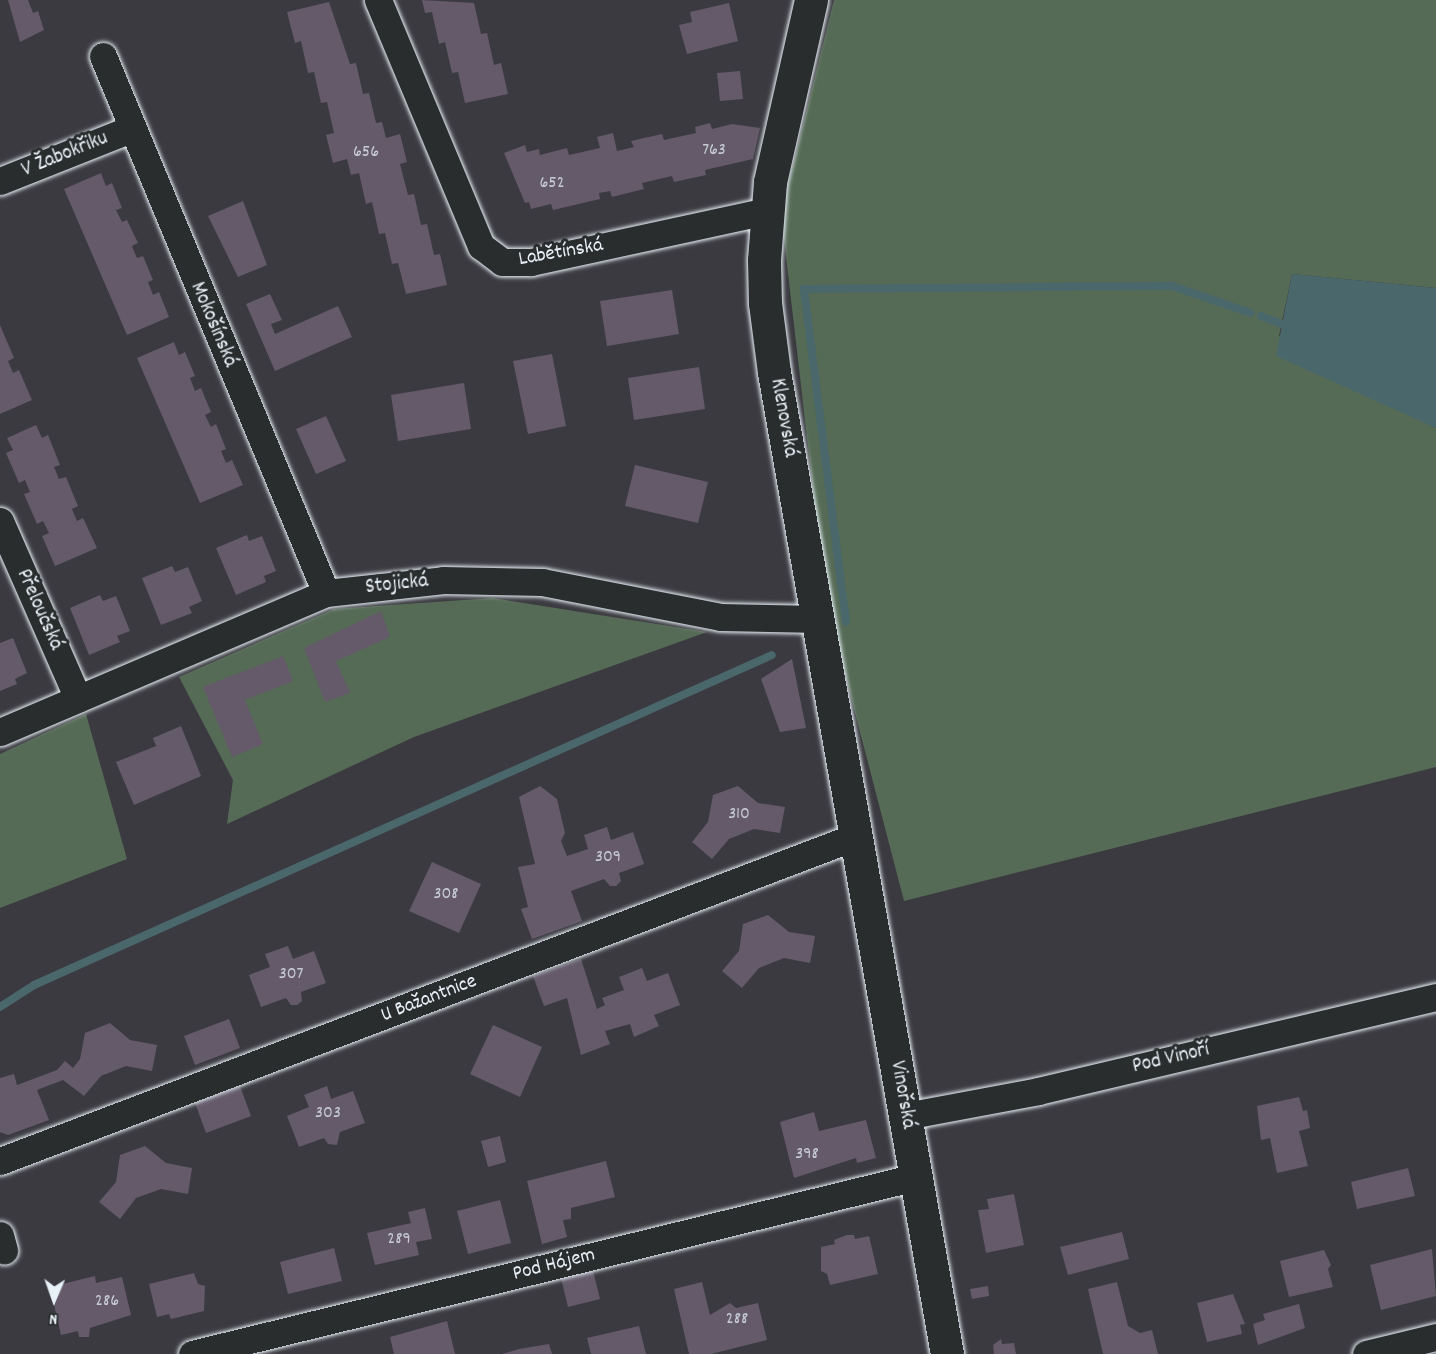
<!DOCTYPE html>
<meta charset="utf-8">
<style>
body{margin:0}
#map{position:relative;width:1436px;height:1354px;overflow:hidden;background:#3b3a40;font-family:Dekko,sans-serif}
div>[style]{position:absolute}
[style*='--x']{left:calc(var(--x)*1px);top:calc(var(--y)*1px);width:calc(var(--w)*1px);rotate:calc(var(--a)*1deg)}
.green>*{inset:0;background:#566b56}
.water>*{inset:0;background:#4a686c}
.stream>*{height:8px;margin:-4px;padding:0 4px;transform-origin:4px;border-radius:4px;background:#4a686c}
.building>*{inset:0;background:#645a6a}
.roads{filter:drop-shadow(0 0 2px #e8f1f8) drop-shadow(0 0 2px #e8f1f8)}
.minor>*{height:27px;margin:-13.5px;padding:0 13.5px;transform-origin:13.5px;border-radius:13.5px;background:#2a2d2e}
.tertiary>*{height:33px;margin:-16.5px;padding:0 16.5px;transform-origin:16.5px;border-radius:16.5px;background:#2a2d2e}
span{translate:-50% -50%;white-space:nowrap;text-align:center;line-height:1.15;-webkit-text-stroke:6px #2a2d2e;paint-order:stroke}
.number-label{font-size:18px;color:#c7cbd4}
.number-label span{-webkit-text-stroke-width:0}
.street-label{font-size:21px;color:#e8f1f8}
.north{position:absolute;left:24px;top:1270px;width:60px;height:60px;-webkit-text-stroke:4px #2a2d2e;paint-order:stroke;rotate:182deg;font-size:16px;font-weight:700;line-height:24px;text-align:center;color:#e8f1f8}
.north::after{content:'';display:block;margin:auto;width:21px;height:27px;background:#e8f1f8;clip-path:polygon(50% 0,100% 100%,50% 72%,0 100%)}
</style>
<div id="map">
<div class="green">
<i style="clip-path:polygon(834px 0,1436px 0,1436px 288px,1292px 274px,1279px 336px,1436px 428px,1436px 767px,904px 901px,826px 601px,781px 213px)"></i>
<i style="clip-path:polygon(493px 598px,707px 632px,414px 737px,227px 824px,233px 780px,179px 677px,334px 609px)"></i>
<i style="clip-path:polygon(86px 714px,127px 859px,0 908px,0 754px)"></i>
</div>
<div class="water">
<i style="clip-path:polygon(1292px 274px,1436px 288px,1436px 428px,1276px 356px)"></i>
</div>
<div class="stream">
<i style="--x:1261;--y:316;--w:22;--a:21"></i>
<i style="--x:846;--y:622;--w:336;--a:-97.2"></i>
<i style="--x:804;--y:289;--w:368;--a:-0.5"></i>
<i style="--x:1172;--y:286;--w:83;--a:18.9"></i>
<i style="--x:0;--y:1007;--w:40;--a:-32.9"></i>
<i style="--x:34;--y:985;--w:808;--a:-24.09"></i>
</div>
<div class="building">
<i style="clip-path:polygon(8px 0,28px 0,33px 13px,38px 11px,44px 30px,20px 42px)"></i>
<i style="clip-path:polygon(422px 0,474px 3px,481px 34px,487px 33px,494px 65px,501px 63px,508px 94px,465px 103px,458px 72px,452px 73px,445px 42px,439px 44px,432px 12px,425px 13px)"></i>
<i style="clip-path:polygon(329px 2px,350px 64px,356px 63px,363px 94px,369px 93px,376px 123px,382px 122px,386px 138px,400px 134px,407px 162px,400px 164px,408px 195px,414px 194px,421px 225px,427px 224px,434px 255px,440px 254px,447px 285px,406px 294px,398px 263px,392px 264px,385px 233px,379px 234px,372px 202px,366px 204px,359px 173px,351px 175px,347px 159px,333px 163px,326px 135px,334px 133px,327px 102px,321px 103px,314px 72px,308px 73px,301px 41px,295px 43px,287px 12px)"></i>
<i style="clip-path:polygon(729px 3px,738px 41px,687px 54px,679px 25px,692px 22px,690px 12px)"></i>
<i style="clip-path:polygon(740px 71px,743px 99px,720px 101px,717px 73px)"></i>
<i style="clip-path:polygon(710px 123px,712px 129px,732px 124px,760px 128px,753px 159px,705px 170px,706px 175px,674px 182px,672px 176px,642px 183px,644px 189px,612px 197px,610px 191px,599px 193px,600px 199px,553px 210px,551px 204px,531px 209px,529px 202px,525px 203px,504px 153px,525px 145px,527px 152px,539px 149px,540px 155px,567px 148px,569px 155px,600px 148px,597px 137px,613px 133px,617px 151px,634px 147px,631px 141px,662px 134px,664px 140px,696px 133px,695px 127px)"></i>
<i style="clip-path:polygon(101px 173px,106px 186px,112px 183px,122px 208px,116px 210px,122px 222px,127px 220px,138px 243px,132px 246px,137px 258px,143px 256px,153px 280px,148px 282px,153px 295px,159px 292px,169px 317px,127px 335px,64px 189px)"></i>
<i style="clip-path:polygon(243px 201px,267px 265px,238px 277px,208px 216px)"></i>
<i style="clip-path:polygon(672px 290px,679px 334px,607px 346px,600px 301px)"></i>
<i style="clip-path:polygon(270px 294px,282px 320px,271px 324px,275px 334px,338px 306px,352px 337px,275px 371px,246px 304px)"></i>
<i style="clip-path:polygon(0 325px,14px 358px,8px 361px,13px 373px,19px 370px,32px 400px,0 414px)"></i>
<i style="clip-path:polygon(174px 342px,179px 355px,185px 352px,195px 376px,190px 378px,195px 391px,201px 388px,211px 412px,205px 415px,211px 427px,216px 424px,226px 449px,221px 451px,226px 463px,232px 460px,243px 485px,200px 503px,137px 358px)"></i>
<i style="clip-path:polygon(552px 354px,566px 426px,528px 434px,513px 361px)"></i>
<i style="clip-path:polygon(699px 367px,705px 409px,634px 420px,628px 378px)"></i>
<i style="clip-path:polygon(464px 383px,471px 429px,398px 441px,391px 395px)"></i>
<i style="clip-path:polygon(326px 416px,346px 461px,316px 474px,296px 429px)"></i>
<i style="clip-path:polygon(36px 425px,42px 438px,48px 435px,60px 465px,54px 467px,59px 479px,66px 477px,78px 506px,72px 509px,77px 521px,83px 518px,97px 548px,55px 566px,42px 536px,49px 533px,43px 521px,37px 524px,24px 494px,30px 492px,25px 480px,19px 483px,6px 453px,13px 450px,7px 438px)"></i>
<i style="clip-path:polygon(635px 465px,708px 482px,698px 523px,625px 506px)"></i>
<i style="clip-path:polygon(247px 535px,249px 541px,262px 536px,276px 571px,264px 576px,266px 582px,236px 595px,216px 548px)"></i>
<i style="clip-path:polygon(172px 566px,175px 572px,188px 567px,202px 601px,189px 607px,192px 613px,161px 625px,142px 578px)"></i>
<i style="clip-path:polygon(100px 595px,103px 601px,116px 596px,130px 631px,117px 636px,120px 642px,89px 655px,70px 608px)"></i>
<i style="clip-path:polygon(381px 611px,390px 637px,336px 661px,350px 693px,325px 702px,304px 648px)"></i>
<i style="clip-path:polygon(13px 638px,27px 673px,15px 679px,17px 684px,0 691px,0 643px)"></i>
<i style="clip-path:polygon(283px 656px,293px 681px,245px 700px,263px 744px,232px 757px,203px 687px)"></i>
<i style="clip-path:polygon(792px 659px,806px 728px,780px 732px,761px 679px)"></i>
<i style="clip-path:polygon(181px 726px,201px 776px,134px 805px,116px 762px,156px 746px,153px 738px)"></i>
<i style="clip-path:polygon(540px 786px,557px 799px,565px 833px,561px 841px,567px 856px,588px 849px,584px 835px,607px 827px,611px 840px,633px 832px,644px 864px,619px 873px,621px 881px,616px 886px,610px 886px,604px 879px,571px 891px,582px 921px,532px 939px,521px 909px,528px 907px,518px 867px,535px 864px,519px 797px)"></i>
<i style="clip-path:polygon(738px 786px,758px 803px,785px 807px,780px 833px,754px 829px,729px 839px,712px 859px,692px 842px,708px 822px,713px 795px)"></i>
<i style="clip-path:polygon(432px 862px,481px 884px,459px 933px,409px 911px)"></i>
<i style="clip-path:polygon(768px 915px,789px 932px,815px 936px,810px 963px,784px 958px,759px 968px,742px 988px,722px 971px,739px 951px,743px 924px)"></i>
<i style="clip-path:polygon(288px 946px,293px 959px,314px 951px,326px 983px,301px 992px,302px 1001px,297px 1005px,291px 1005px,286px 998px,261px 1007px,249px 975px,270px 967px,265px 954px)"></i>
<i style="clip-path:polygon(581px 959px,597px 1009px,605px 1005px,602px 998px,624px 990px,619px 977px,642px 968px,647px 981px,668px 973px,680px 1005px,654px 1015px,659px 1026px,634px 1037px,630px 1024px,605px 1031px,610px 1044px,581px 1055px,567px 998px,544px 1006px,533px 976px)"></i>
<i style="clip-path:polygon(229px 1019px,240px 1048px,195px 1065px,184px 1036px)"></i>
<i style="clip-path:polygon(110px 1023px,130px 1040px,157px 1045px,152px 1071px,126px 1066px,101px 1076px,84px 1096px,63px 1080px,37px 1090px,49px 1120px,8px 1135px,0 1132px,0 1078px,14px 1074px,17px 1085px,57px 1070px,65px 1061px,73px 1068px,80px 1059px,85px 1033px)"></i>
<i style="clip-path:polygon(493px 1025px,542px 1047px,520px 1097px,470px 1074px)"></i>
<i style="clip-path:polygon(240px 1086px,251px 1116px,206px 1133px,195px 1103px)"></i>
<i style="clip-path:polygon(327px 1086px,331px 1099px,353px 1091px,365px 1123px,340px 1132px,337px 1145px,328px 1144px,324px 1138px,299px 1147px,287px 1116px,309px 1107px,304px 1095px)"></i>
<i style="clip-path:polygon(1299px 1097px,1303px 1111px,1307px 1110px,1310px 1128px,1299px 1131px,1308px 1166px,1277px 1173px,1270px 1138px,1261px 1140px,1257px 1106px)"></i>
<i style="clip-path:polygon(814px 1112px,819px 1131px,866px 1120px,876px 1158px,857px 1163px,856px 1158px,794px 1178px,780px 1122px)"></i>
<i style="clip-path:polygon(500px 1136px,506px 1162px,488px 1167px,481px 1141px)"></i>
<i style="clip-path:polygon(145px 1146px,166px 1163px,192px 1168px,188px 1194px,161px 1189px,136px 1198px,120px 1219px,99px 1202px,116px 1182px,120px 1155px)"></i>
<i style="clip-path:polygon(606px 1161px,615px 1197px,571px 1208px,571px 1219px,563px 1220px,567px 1237px,542px 1244px,527px 1181px)"></i>
<i style="clip-path:polygon(1408px 1168px,1415px 1196px,1357px 1209px,1351px 1182px)"></i>
<i style="clip-path:polygon(1014px 1194px,1024px 1245px,986px 1253px,978px 1210px,989px 1209px,987px 1199px)"></i>
<i style="clip-path:polygon(500px 1200px,511px 1243px,468px 1254px,457px 1211px)"></i>
<i style="clip-path:polygon(425px 1208px,432px 1239px,416px 1242px,419px 1255px,375px 1265px,367px 1233px,411px 1223px,408px 1212px)"></i>
<i style="clip-path:polygon(1122px 1232px,1129px 1259px,1068px 1275px,1060px 1247px)"></i>
<i style="clip-path:polygon(847px 1235px,854px 1235px,855px 1239px,869px 1236px,878px 1274px,830px 1285px,827px 1274px,821px 1271px,821px 1247px,835px 1244px,834px 1240px)"></i>
<i style="clip-path:polygon(334px 1248px,342px 1281px,288px 1294px,280px 1262px)"></i>
<i style="clip-path:polygon(1432px 1249px,1436px 1296px,1381px 1310px,1370px 1265px)"></i>
<i style="clip-path:polygon(1324px 1250px,1331px 1265px,1328px 1269px,1333px 1287px,1289px 1297px,1280px 1261px)"></i>
<i style="clip-path:polygon(593px 1271px,600px 1299px,568px 1307px,561px 1278px)"></i>
<i style="clip-path:polygon(194px 1273px,198px 1284px,205px 1286px,204px 1311px,171px 1319px,169px 1314px,157px 1317px,149px 1284px)"></i>
<i style="clip-path:polygon(95px 1276px,96px 1283px,122px 1277px,131px 1315px,90px 1328px,89px 1337px,79px 1337px,78px 1331px,61px 1335px,50px 1287px)"></i>
<i style="clip-path:polygon(702px 1282px,710px 1315px,730px 1303px,736px 1308px,758px 1303px,767px 1340px,711px 1354px,689px 1354px,674px 1289px)"></i>
<i style="clip-path:polygon(1117px 1282px,1128px 1326px,1140px 1333px,1152px 1330px,1158px 1354px,1103px 1354px,1088px 1289px)"></i>
<i style="clip-path:polygon(988px 1286px,989px 1296px,972px 1299px,970px 1289px)"></i>
<i style="clip-path:polygon(1233px 1294px,1245px 1324px,1240px 1325px,1242px 1334px,1207px 1342px,1197px 1303px)"></i>
<i style="clip-path:polygon(1299px 1304px,1305px 1328px,1258px 1345px,1253px 1324px,1265px 1320px,1263px 1314px)"></i>
<i style="clip-path:polygon(447px 1321px,455px 1354px,394px 1354px,390px 1337px)"></i>
<i style="clip-path:polygon(639px 1326px,646px 1354px,591px 1354px,587px 1338px)"></i>
<i style="clip-path:polygon(1001px 1339px,1002px 1344px,1014px 1343px,1016px 1354px,994px 1354px,993px 1345px)"></i>
<i style="clip-path:polygon(549px 1344px,552px 1354px,502px 1354px,519px 1349px)"></i>
</div>
<div class="roads">
<div class="minor">
<i style="--x:378;--y:0;--w:267;--a:67.3"></i>
<i style="--x:481;--y:246;--w:26;--a:37"></i>
<i style="--x:502;--y:262;--w:29;--a:0"></i>
<i style="--x:531;--y:262;--w:240;--a:-12.2"></i>
<i style="--x:103;--y:56;--w:581;--a:67.45"></i>
<i style="--x:0;--y:181;--w:141;--a:-21.7"></i>
<i style="--x:0;--y:521;--w:194;--a:66.3"></i>
<i style="--x:0;--y:732;--w:354;--a:-23.1"></i>
<i style="--x:326;--y:593;--w:118;--a:-6.3"></i>
<i style="--x:443;--y:580;--w:99;--a:1.2"></i>
<i style="--x:542;--y:582;--w:181;--a:11.1"></i>
<i style="--x:720;--y:617;--w:98;--a:1.2"></i>
<i style="--x:905;--y:1116;--w:135;--a:-10.6"></i>
<i style="--x:1038;--y:1091;--w:409;--a:-13.3"></i>
<i style="--x:0;--y:1161;--w:917;--a:-20.77"></i>
<i style="--x:0;--y:1235;--w:16;--a:75"></i>
<i style="--x:192;--y:1354;--w:745;--a:-13.74"></i>
<i style="--x:1366;--y:1354;--w:72;--a:-13.7"></i>
</div>
<div class="tertiary">
<i style="--x:811;--y:0;--w:187;--a:102.7"></i>
<i style="--x:770;--y:182;--w:78;--a:94.4"></i>
<i style="--x:764;--y:260;--w:43;--a:88.7"></i>
<i style="--x:765;--y:303;--w:70;--a:82.6"></i>
<i style="--x:774;--y:372;--w:997;--a:80.01"></i>
</div>
</div>
<div class="number-label">
<span style="left:714px;top:151px">763</span>
<span style="left:366px;top:153px">656</span>
<span style="left:552px;top:184px">652</span>
<span style="left:739px;top:815px">310</span>
<span style="left:608px;top:858px">309</span>
<span style="left:446px;top:895px">308</span>
<span style="left:291px;top:975px">307</span>
<span style="left:328px;top:1114px">303</span>
<span style="left:807px;top:1155px">398</span>
<span style="left:399px;top:1240px">289</span>
<span style="left:107px;top:1302px">286</span>
<span style="left:737px;top:1320px">288</span>
</div>
<div class="street-label">
<span style="left:65px;top:155px;rotate:-22deg">V Žabokřiku</span>
<span style="left:561px;top:253px;rotate:-10deg">Labětínská</span>
<span style="left:213px;top:325px;rotate:67deg">Mokošínská</span>
<span style="left:783px;top:418px;rotate:80deg">Klenovská</span>
<span style="left:397px;top:585px;rotate:-6deg">Stojická</span>
<span style="left:39px;top:610px;rotate:66deg">Přeloučská</span>
<span style="left:429px;top:999px;rotate:-21deg">U Bažantnice</span>
<span style="left:1171px;top:1059px;rotate:-13deg">Pod Vinoří</span>
<span style="left:902px;top:1095px;rotate:80deg">Vinořská</span>
<span style="left:554px;top:1265px;rotate:-14deg">Pod Hájem</span>
</div>
<div class="north">N</div>
</div>
